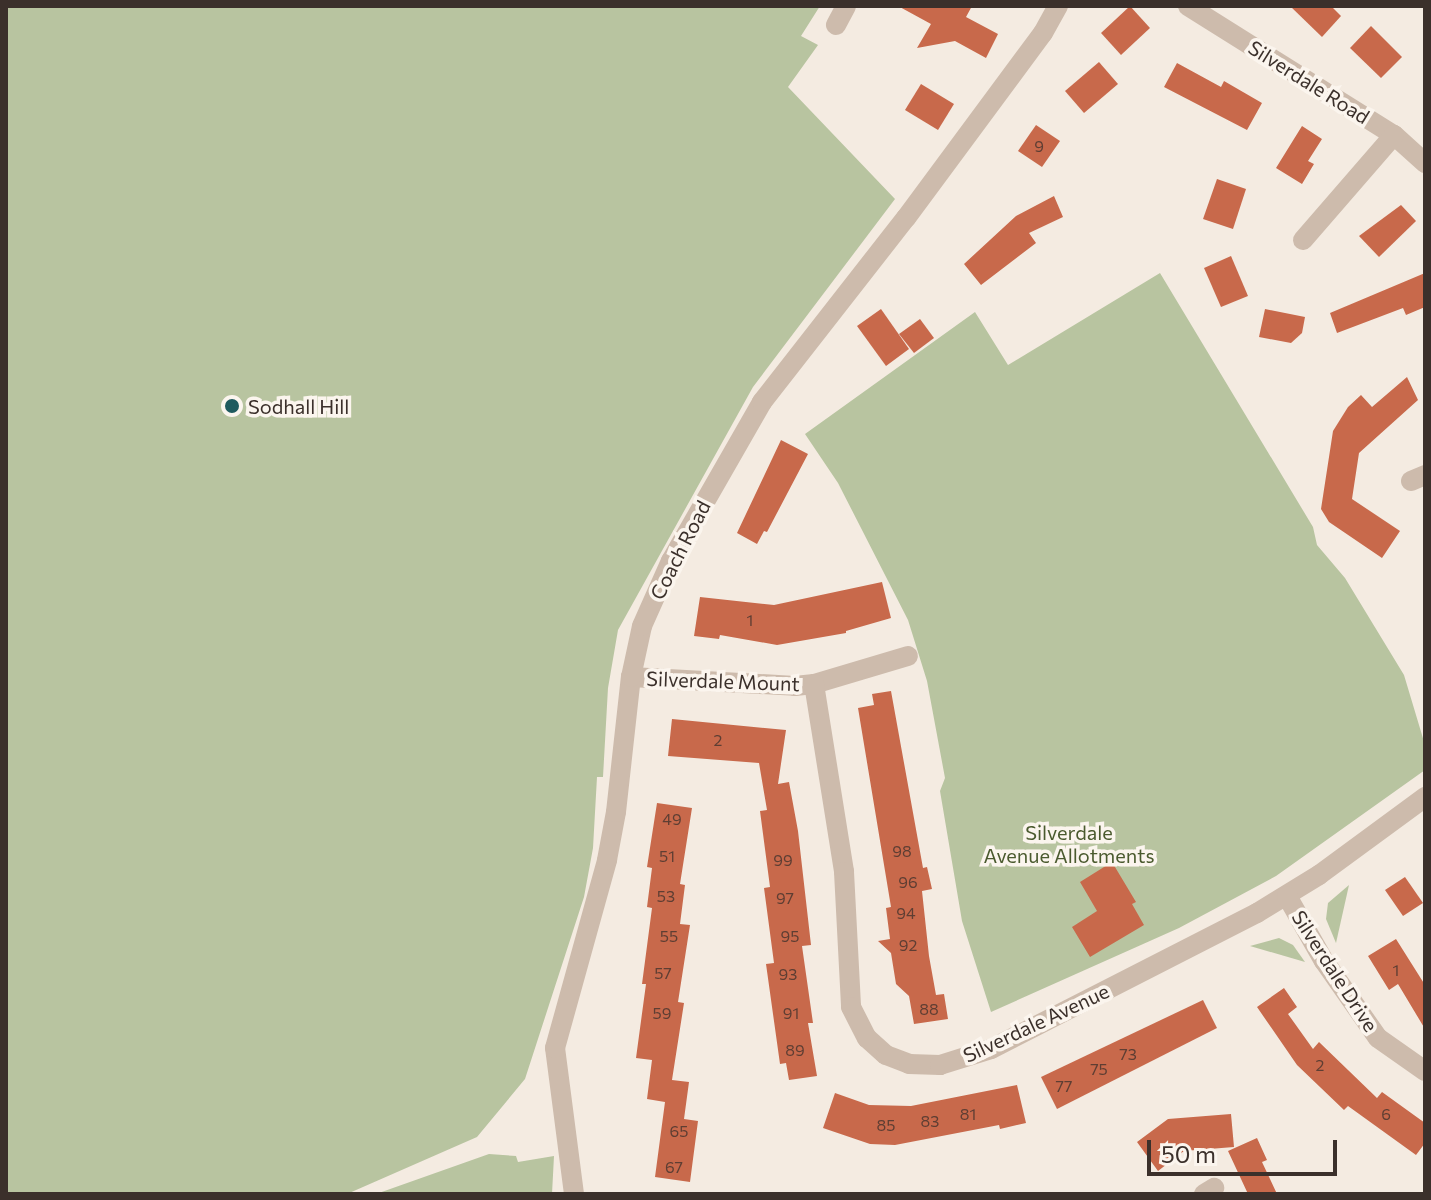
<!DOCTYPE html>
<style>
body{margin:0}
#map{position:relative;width:1431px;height:1200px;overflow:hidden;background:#f4ebe1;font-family:Commissioner,sans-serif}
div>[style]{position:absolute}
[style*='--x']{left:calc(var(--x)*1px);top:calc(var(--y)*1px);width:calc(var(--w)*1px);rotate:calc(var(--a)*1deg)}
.green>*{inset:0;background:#b8c4a0}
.building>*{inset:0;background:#c8694b}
.minor>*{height:20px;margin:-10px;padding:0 10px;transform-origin:10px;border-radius:10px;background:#cdbbac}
.dots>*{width:22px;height:22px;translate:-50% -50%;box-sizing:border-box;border:4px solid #fbf5ee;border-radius:50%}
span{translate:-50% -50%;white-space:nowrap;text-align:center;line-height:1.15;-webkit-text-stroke:7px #fbf5ee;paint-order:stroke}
.number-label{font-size:16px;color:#5e3e33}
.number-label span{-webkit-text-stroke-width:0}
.street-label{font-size:20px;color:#3b302b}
.poi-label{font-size:20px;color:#3b302b}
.left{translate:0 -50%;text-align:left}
.park-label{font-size:20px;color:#4a5a2e}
.frame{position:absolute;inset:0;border:8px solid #3b302b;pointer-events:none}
.scale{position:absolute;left:1147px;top:1140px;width:190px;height:36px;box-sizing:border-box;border:4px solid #3b302b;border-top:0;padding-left:10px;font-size:24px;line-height:28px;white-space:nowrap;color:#3b302b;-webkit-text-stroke:6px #fbf5ee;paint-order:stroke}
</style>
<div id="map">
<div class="green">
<i style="clip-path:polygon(6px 6px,820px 6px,801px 36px,818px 45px,788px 87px,895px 199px,753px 387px,618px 630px,608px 688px,603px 777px,597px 777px,593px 848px,584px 897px,525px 1079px,477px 1137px,347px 1194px,6px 1194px)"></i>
<i style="clip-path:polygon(1160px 273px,1313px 527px,1317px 545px,1345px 578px,1404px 675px,1425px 745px,1425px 770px,1276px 876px,1179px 928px,991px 1012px,962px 921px,940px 791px,945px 778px,927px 681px,908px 620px,838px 483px,805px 434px,975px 312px,1008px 365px)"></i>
<i style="clip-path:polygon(1349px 885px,1336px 943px,1326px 919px,1328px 903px)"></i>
<i style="clip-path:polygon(1279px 938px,1293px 945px,1305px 962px,1250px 946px)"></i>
<i style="clip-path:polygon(489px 1154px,516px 1156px,518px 1162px,554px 1156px,552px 1194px,376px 1194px)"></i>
</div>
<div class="building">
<i style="clip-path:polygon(898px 6px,972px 6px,966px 17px,998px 34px,986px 58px,955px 41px,917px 48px,931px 24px)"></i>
<i style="clip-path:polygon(1130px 6px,1150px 28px,1121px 55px,1101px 33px)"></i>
<i style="clip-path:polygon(1290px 6px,1331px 6px,1341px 16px,1322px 37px)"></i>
<i style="clip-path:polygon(1371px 26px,1402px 57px,1381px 78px,1350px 48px)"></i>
<i style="clip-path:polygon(1099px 62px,1118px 84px,1084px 113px,1065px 91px)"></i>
<i style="clip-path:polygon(1177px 63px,1221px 87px,1224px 81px,1262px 103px,1247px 130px,1164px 87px)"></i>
<i style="clip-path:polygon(921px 84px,954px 104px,938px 130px,905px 110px)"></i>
<i style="clip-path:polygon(1036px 125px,1060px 141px,1042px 167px,1018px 151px)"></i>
<i style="clip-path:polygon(1302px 126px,1322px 139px,1308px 161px,1314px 164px,1302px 184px,1276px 168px)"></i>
<i style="clip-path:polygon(1217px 179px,1246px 189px,1233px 229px,1203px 219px)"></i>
<i style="clip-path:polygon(1054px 196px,1063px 217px,1029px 233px,1036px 243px,981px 285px,964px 264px,1016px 216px)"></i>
<i style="clip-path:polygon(1401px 205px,1416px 221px,1379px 257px,1359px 236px)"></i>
<i style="clip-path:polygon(1231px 256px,1248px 296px,1221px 307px,1204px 268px)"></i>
<i style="clip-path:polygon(1425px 273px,1425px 307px,1406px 315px,1403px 308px,1337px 333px,1330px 313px)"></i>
<i style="clip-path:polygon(881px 309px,909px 349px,886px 366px,857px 326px)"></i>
<i style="clip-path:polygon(1265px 309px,1305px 317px,1302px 333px,1291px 343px,1259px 337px)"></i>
<i style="clip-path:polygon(920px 319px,934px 338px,914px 353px,899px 334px)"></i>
<i style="clip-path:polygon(1407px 377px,1418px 400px,1359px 453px,1352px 499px,1400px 531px,1382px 558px,1329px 522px,1321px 509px,1333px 431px,1348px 407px,1361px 395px,1372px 407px)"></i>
<i style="clip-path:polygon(781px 440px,808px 454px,767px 532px,764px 531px,757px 544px,737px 533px)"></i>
<i style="clip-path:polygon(882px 582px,891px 618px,846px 631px,846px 633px,777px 645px,720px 635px,719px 639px,694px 636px,700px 597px,774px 605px)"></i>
<i style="clip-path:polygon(891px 691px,923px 868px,927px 867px,932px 889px,922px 891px,929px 956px,936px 995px,944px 994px,948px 1019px,914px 1024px,909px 996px,896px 984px,891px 953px,878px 941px,890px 939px,886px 908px,891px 907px,858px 708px,874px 705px,872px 694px)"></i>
<i style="clip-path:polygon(672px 719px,786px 730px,778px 784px,789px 782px,798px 831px,811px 945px,802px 946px,813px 1023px,808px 1023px,817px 1076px,789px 1080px,786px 1063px,780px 1064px,766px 964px,774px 963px,764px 888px,770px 887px,760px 811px,767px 810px,759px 763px,668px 756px)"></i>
<i style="clip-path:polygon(657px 803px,692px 808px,680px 884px,685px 885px,680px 924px,690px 925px,678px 1002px,684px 1003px,672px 1080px,689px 1082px,684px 1119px,698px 1121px,690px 1182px,655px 1177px,665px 1102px,647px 1099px,652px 1060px,636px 1058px,646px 984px,642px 984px,652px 908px,647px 907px,652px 868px,647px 867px)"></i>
<i style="clip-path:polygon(1112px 862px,1136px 902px,1132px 904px,1144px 925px,1090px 957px,1072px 927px,1097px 911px,1080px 882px)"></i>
<i style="clip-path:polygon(1405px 877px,1423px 903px,1403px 916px,1385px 890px)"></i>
<i style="clip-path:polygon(1396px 939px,1425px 985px,1425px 1029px,1398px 984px,1389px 990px,1368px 956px)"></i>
<i style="clip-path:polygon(1284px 988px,1297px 1007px,1288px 1014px,1313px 1049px,1319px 1042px,1377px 1098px,1382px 1092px,1425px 1123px,1425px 1143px,1416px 1155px,1348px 1106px,1344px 1110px,1297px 1065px,1257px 1007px)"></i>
<i style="clip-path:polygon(1203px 1000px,1217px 1028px,1057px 1109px,1041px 1077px)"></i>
<i style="clip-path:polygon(1017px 1085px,1026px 1123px,1000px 1129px,999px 1125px,895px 1145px,870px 1144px,823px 1128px,835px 1093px,869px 1105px,911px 1106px)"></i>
<i style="clip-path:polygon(1231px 1114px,1234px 1147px,1184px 1151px,1158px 1171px,1137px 1142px,1168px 1119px)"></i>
<i style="clip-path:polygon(1257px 1138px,1267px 1160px,1262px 1162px,1277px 1194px,1248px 1194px,1228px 1151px)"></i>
</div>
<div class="minor">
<i style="--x:1188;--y:6;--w:243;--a:32.1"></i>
<i style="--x:1394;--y:135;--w:42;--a:42.1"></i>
<i style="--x:836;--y:25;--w:21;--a:-62"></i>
<i style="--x:1303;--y:240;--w:139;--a:-49.1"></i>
<i style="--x:1411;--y:481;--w:15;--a:-23"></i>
<i style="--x:631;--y:677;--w:164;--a:3.1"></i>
<i style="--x:795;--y:686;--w:19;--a:-6"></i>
<i style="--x:814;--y:684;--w:98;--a:-16.6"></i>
<i style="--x:814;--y:684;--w:190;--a:80.9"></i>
<i style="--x:844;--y:872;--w:135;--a:87"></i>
<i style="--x:851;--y:1007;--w:35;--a:63"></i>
<i style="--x:867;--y:1038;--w:25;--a:42"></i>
<i style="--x:886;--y:1055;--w:25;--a:21"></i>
<i style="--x:909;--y:1064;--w:31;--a:2"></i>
<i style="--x:940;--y:1065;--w:53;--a:-17.4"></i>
<i style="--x:991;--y:1049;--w:299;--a:-27.1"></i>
<i style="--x:1257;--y:913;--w:73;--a:-31.5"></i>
<i style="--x:1319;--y:875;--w:132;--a:-36.3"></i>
<i style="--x:1287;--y:896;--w:75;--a:60.4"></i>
<i style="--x:1324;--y:961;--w:94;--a:55"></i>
<i style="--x:1378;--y:1038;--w:57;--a:35.1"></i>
<i style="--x:574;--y:1194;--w:147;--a:-97.4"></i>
<i style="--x:555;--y:1048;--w:195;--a:-74.5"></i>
<i style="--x:607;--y:860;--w:49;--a:-79.4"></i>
<i style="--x:616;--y:812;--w:136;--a:-83.7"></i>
<i style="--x:631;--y:677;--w:52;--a:-77.8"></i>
<i style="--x:642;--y:626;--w:71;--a:-66"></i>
<i style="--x:671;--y:561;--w:183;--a:-60.2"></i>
<i style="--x:762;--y:402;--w:234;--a:-52"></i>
<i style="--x:906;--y:218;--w:230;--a:-53.5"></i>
<i style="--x:1043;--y:33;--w:31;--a:-61"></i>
<i style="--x:1204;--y:1194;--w:12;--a:-31"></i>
</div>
<div class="dots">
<i style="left:232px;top:406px;background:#1f5a5e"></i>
</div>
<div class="number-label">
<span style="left:1039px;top:146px">9</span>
<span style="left:750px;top:620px">1</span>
<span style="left:718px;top:740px">2</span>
<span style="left:672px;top:819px">49</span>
<span style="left:902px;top:851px">98</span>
<span style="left:667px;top:856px">51</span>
<span style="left:783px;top:860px">99</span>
<span style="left:908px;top:882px">96</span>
<span style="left:666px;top:896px">53</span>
<span style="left:785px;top:898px">97</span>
<span style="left:906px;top:913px">94</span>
<span style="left:669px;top:936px">55</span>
<span style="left:790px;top:936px">95</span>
<span style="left:908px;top:945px">92</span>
<span style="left:1396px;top:970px">1</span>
<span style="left:663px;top:973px">57</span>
<span style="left:788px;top:974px">93</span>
<span style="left:929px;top:1009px">88</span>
<span style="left:662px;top:1013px">59</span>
<span style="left:791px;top:1013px">91</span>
<span style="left:795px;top:1050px">89</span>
<span style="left:1128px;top:1054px">73</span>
<span style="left:1320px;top:1065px">2</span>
<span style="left:1099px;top:1069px">75</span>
<span style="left:1064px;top:1086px">77</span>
<span style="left:968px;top:1114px">81</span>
<span style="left:1386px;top:1114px">6</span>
<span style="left:930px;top:1121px">83</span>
<span style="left:886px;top:1125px">85</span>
<span style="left:679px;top:1131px">65</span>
<span style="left:674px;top:1167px">67</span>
</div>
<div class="street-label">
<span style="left:1309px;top:82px;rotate:32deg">Silverdale Road</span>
<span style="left:680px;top:550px;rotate:-63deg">Coach Road</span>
<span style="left:723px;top:681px;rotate:2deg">Silverdale Mount</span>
<span style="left:1335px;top:971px;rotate:57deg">Silverdale Drive</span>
<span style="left:1036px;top:1023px;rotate:-25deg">Silverdale Avenue</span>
</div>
<div class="poi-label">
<span class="left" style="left:248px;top:406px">Sodhall Hill</span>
</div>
<div class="park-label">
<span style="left:1069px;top:844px">Silverdale<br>Avenue Allotments</span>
</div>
<div class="frame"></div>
<div class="scale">50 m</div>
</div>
